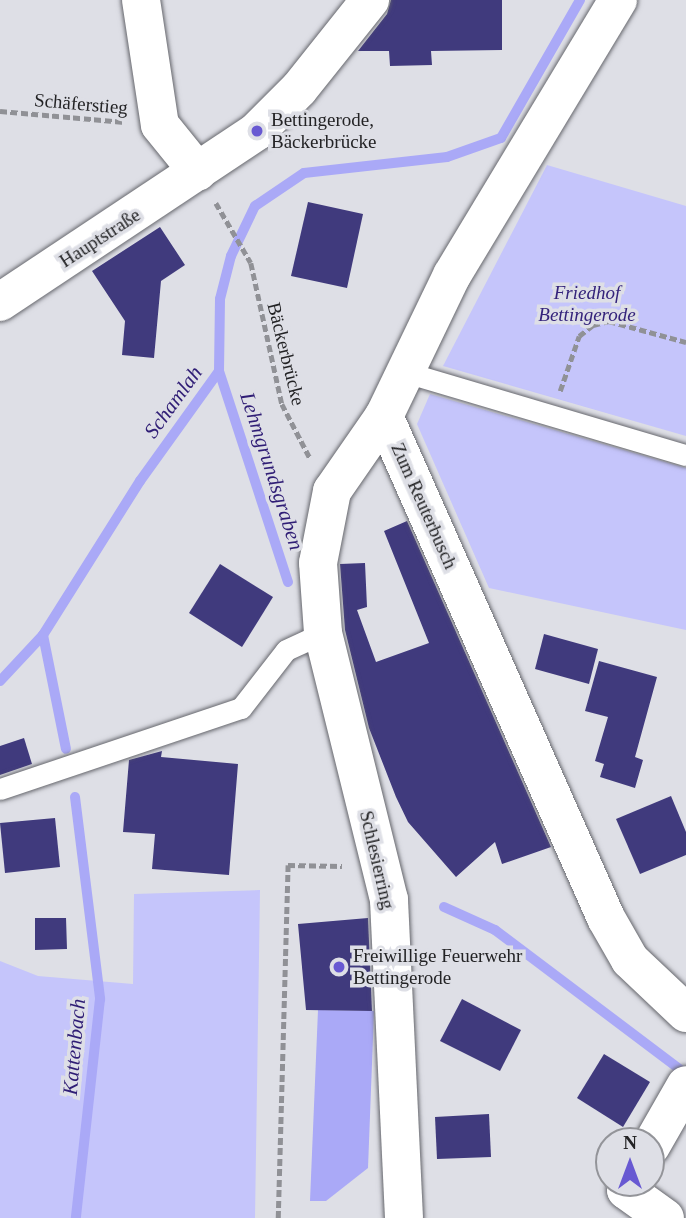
<!DOCTYPE html>
<meta charset="utf-8">
<style>
body{margin:0}
#map{position:relative;width:686px;height:1218px;overflow:hidden;background:#dedfe6;font-family:Georgia,serif}
div>[style]{position:absolute}
[style*='--x']{left:calc(var(--x)*1px);top:calc(var(--y)*1px);width:calc(var(--w)*1px);rotate:calc(var(--a)*1deg)}
.green>*{inset:0;background:#c5c5fb}
.water>*{inset:0;background:#aaa9f7}
.stream>*{height:10px;margin:-5px;padding:0 5px;transform-origin:5px;border-radius:5px;background:#aaa9f7}
.building>*{inset:0;background:#403a7d}
.path>*{height:4.5px;margin-top:-2.25px;transform-origin:0;background:repeating-linear-gradient(90deg,#909196 0 7px,transparent 0 10.5px)}
.roads{filter:drop-shadow(0 0 2px #66676d) drop-shadow(0 0 2px #66676d)}
.service>*{height:21px;margin:-10.5px;padding:0 10.5px;transform-origin:10.5px;border-radius:10.5px;background:#fff}
.minor>*{height:38px;margin:-19px;padding:0 19px;transform-origin:19px;border-radius:19px;background:#fff}
.tertiary>*{height:38px;margin:-19px;padding:0 19px;transform-origin:19px;border-radius:19px;background:#fff}
.dots>*{width:19px;height:19px;translate:-50% -50%;box-sizing:border-box;border:4px solid #dedfe6;border-radius:50%}
span{translate:-50% -50%;white-space:nowrap;text-align:center;line-height:1.15;-webkit-text-stroke:7px #dedfe6;paint-order:stroke}
.street-label{font-size:19px;color:#232325}
.poi-label{font-size:19px;color:#232325}
.left{translate:0 -50%;text-align:left}
.park-label{font-size:19px;color:#34237b;font-style:italic}
.water-label{font-size:21px;color:#2f1d75;font-style:italic}
.north{position:absolute;left:595px;top:1127px;width:70px;height:70px;box-sizing:border-box;background:#dedfe6;border:2px solid #939499;border-radius:50%;rotate:0deg;font-size:19px;font-weight:700;line-height:28px;text-align:center;color:#232325}
.north::after{content:'';display:block;margin:auto;width:24px;height:32px;background:#6859d2;clip-path:polygon(50% 0,100% 100%,50% 72%,0 100%)}
</style>
<div id="map">
<div class="green">
<i style="clip-path:polygon(547px 165px,686px 206px,686px 436px,443px 366px)"></i>
<i style="clip-path:polygon(430px 394px,686px 468px,686px 630px,489px 588px,417px 424px)"></i>
<i style="clip-path:polygon(260px 890px,255px 1218px,0 1218px,0 961px,38px 976px,133px 984px,134px 894px)"></i>
</div>
<div class="water">
<i style="clip-path:polygon(318px 1010px,374px 1011px,368px 1168px,326px 1201px,310px 1201px)"></i>
</div>
<div class="stream">
<i style="--x:219;--y:371;--w:222;--a:71.9"></i>
<i style="--x:43;--y:635;--w:116;--a:78.6"></i>
<i style="--x:0;--y:681;--w:63;--a:-46.9"></i>
<i style="--x:43;--y:635;--w:182;--a:-57.8"></i>
<i style="--x:140;--y:481;--w:135;--a:-54.3"></i>
<i style="--x:219;--y:371;--w:72;--a:-89.2"></i>
<i style="--x:220;--y:299;--w:44;--a:-75.7"></i>
<i style="--x:231;--y:256;--w:55;--a:-64.4"></i>
<i style="--x:255;--y:206;--w:59;--a:-34"></i>
<i style="--x:304;--y:173;--w:144;--a:-6.4"></i>
<i style="--x:447;--y:157;--w:57;--a:-19.4"></i>
<i style="--x:501;--y:138;--w:159;--a:-60.2"></i>
<i style="--x:75;--y:797;--w:204;--a:82.9"></i>
<i style="--x:100;--y:999;--w:220;--a:96.3"></i>
<i style="--x:444;--y:907;--w:56;--a:24.3"></i>
<i style="--x:495;--y:930;--w:239;--a:37"></i>
</div>
<div class="building">
<i style="clip-path:polygon(391px 0,502px 0,502px 50px,431px 51px,432px 65px,390px 66px,389px 51px,358px 51px,387px 14px)"></i>
<i style="clip-path:polygon(308px 202px,363px 214px,347px 288px,291px 276px)"></i>
<i style="clip-path:polygon(160px 227px,185px 265px,161px 281px,154px 358px,122px 355px,125px 321px,92px 271px)"></i>
<i style="clip-path:polygon(407px 521px,551px 847px,502px 864px,495px 842px,456px 877px,408px 822px,396px 797px,369px 728px,345px 630px,340px 564px,365px 563px,367px 607px,357px 610px,376px 662px,429px 643px,384px 531px)"></i>
<i style="clip-path:polygon(220px 564px,273px 597px,242px 647px,189px 613px)"></i>
<i style="clip-path:polygon(544px 634px,598px 649px,589px 684px,535px 669px)"></i>
<i style="clip-path:polygon(599px 661px,657px 677px,635px 757px,643px 760px,635px 788px,600px 777px,604px 764px,595px 761px,608px 717px,585px 711px)"></i>
<i style="clip-path:polygon(24px 738px,32px 764px,0 775px,0 746px)"></i>
<i style="clip-path:polygon(162px 751px,161px 757px,238px 764px,229px 875px,152px 869px,155px 834px,123px 832px,129px 760px)"></i>
<i style="clip-path:polygon(671px 796px,686px 832px,686px 855px,640px 874px,616px 819px)"></i>
<i style="clip-path:polygon(55px 818px,60px 867px,5px 873px,0 823px)"></i>
<i style="clip-path:polygon(35px 918px,66px 918px,67px 949px,35px 950px)"></i>
<i style="clip-path:polygon(368px 918px,372px 1011px,306px 1010px,298px 924px)"></i>
<i style="clip-path:polygon(462px 999px,521px 1030px,500px 1071px,440px 1041px)"></i>
<i style="clip-path:polygon(604px 1054px,650px 1082px,623px 1127px,577px 1098px)"></i>
<i style="clip-path:polygon(489px 1114px,491px 1157px,437px 1159px,435px 1117px)"></i>
</div>
<div class="path">
<i style="--x:0;--y:111;--w:125;--a:5"></i>
<i style="--x:216;--y:203;--w:69;--a:59.7"></i>
<i style="--x:251;--y:263;--w:144;--a:77.6"></i>
<i style="--x:282;--y:404;--w:61;--a:62.6"></i>
<i style="--x:560;--y:391;--w:58;--a:-70.9"></i>
<i style="--x:579;--y:336;--w:18;--a:-38"></i>
<i style="--x:593;--y:325;--w:16;--a:-14"></i>
<i style="--x:609;--y:321;--w:80;--a:15.3"></i>
<i style="--x:278;--y:1218;--w:353;--a:-88.4"></i>
<i style="--x:288;--y:865;--w:54;--a:1.1"></i>
</div>
<div class="roads">
<div class="service">
<i style="--x:405;--y:372;--w:293;--a:16.5"></i>
<i style="--x:0;--y:789;--w:254;--a:-18.6"></i>
<i style="--x:241;--y:708;--w:73;--a:-52.2"></i>
<i style="--x:286;--y:650;--w:41;--a:-24.7"></i>
</div>
<div class="minor">
<i style="--x:141;--y:0;--w:126;--a:81.4"></i>
<i style="--x:160;--y:125;--w:60;--a:51"></i>
<i style="--x:618;--y:0;--w:321;--a:121.1"></i>
<i style="--x:452;--y:275;--w:157;--a:115.7"></i>
<i style="--x:384;--y:416;--w:549;--a:66.14"></i>
<i style="--x:606;--y:918;--w:48;--a:60.3"></i>
<i style="--x:630;--y:960;--w:77;--a:43.4"></i>
<i style="--x:384;--y:416;--w:91;--a:124.7"></i>
<i style="--x:332;--y:491;--w:73;--a:101"></i>
<i style="--x:318;--y:563;--w:70;--a:85.9"></i>
<i style="--x:323;--y:633;--w:275;--a:76.1"></i>
<i style="--x:389;--y:900;--w:318;--a:87.3"></i>
<i style="--x:651;--y:1146;--w:70;--a:-60.2"></i>
<i style="--x:630;--y:1183;--w:8;--a:120"></i>
<i style="--x:626;--y:1190;--w:48;--a:35.7"></i>
</div>
<div class="tertiary">
<i style="--x:0;--y:302;--w:309;--a:-33.6"></i>
<i style="--x:257;--y:131;--w:59;--a:-45"></i>
<i style="--x:299;--y:89;--w:114;--a:-51.4"></i>
</div>
</div>
<div class="dots">
<i style="left:257px;top:131px;background:#6859d2"></i>
<i style="left:339px;top:967px;background:#6859d2"></i>
</div>
<div class="street-label">
<span style="left:81px;top:104px;rotate:5deg">Schäferstieg</span>
<span style="left:100px;top:238px;rotate:-33deg">Hauptstraße</span>
<span style="left:286px;top:354px;rotate:76deg">Bäckerbrücke</span>
<span style="left:424px;top:506px;rotate:66deg">Zum Reuterbusch</span>
<span style="left:377px;top:860px;rotate:77deg">Schlesierring</span>
</div>
<div class="poi-label">
<span class="left" style="left:271px;top:131px">Bettingerode,<br>Bäckerbrücke</span>
<span class="left" style="left:353px;top:967px">Freiwillige Feuerwehr<br>Bettingerode</span>
</div>
<div class="park-label">
<span style="left:587px;top:304px">Friedhof<br>Bettingerode</span>
</div>
<div class="water-label">
<span style="left:173px;top:402px;rotate:-54deg">Schamlah</span>
<span style="left:272px;top:471px;rotate:72deg">Lehmgrundsgraben</span>
<span style="left:74px;top:1047px;rotate:-85deg">Kattenbach</span>
</div>
<div class="north">N</div>
</div>
